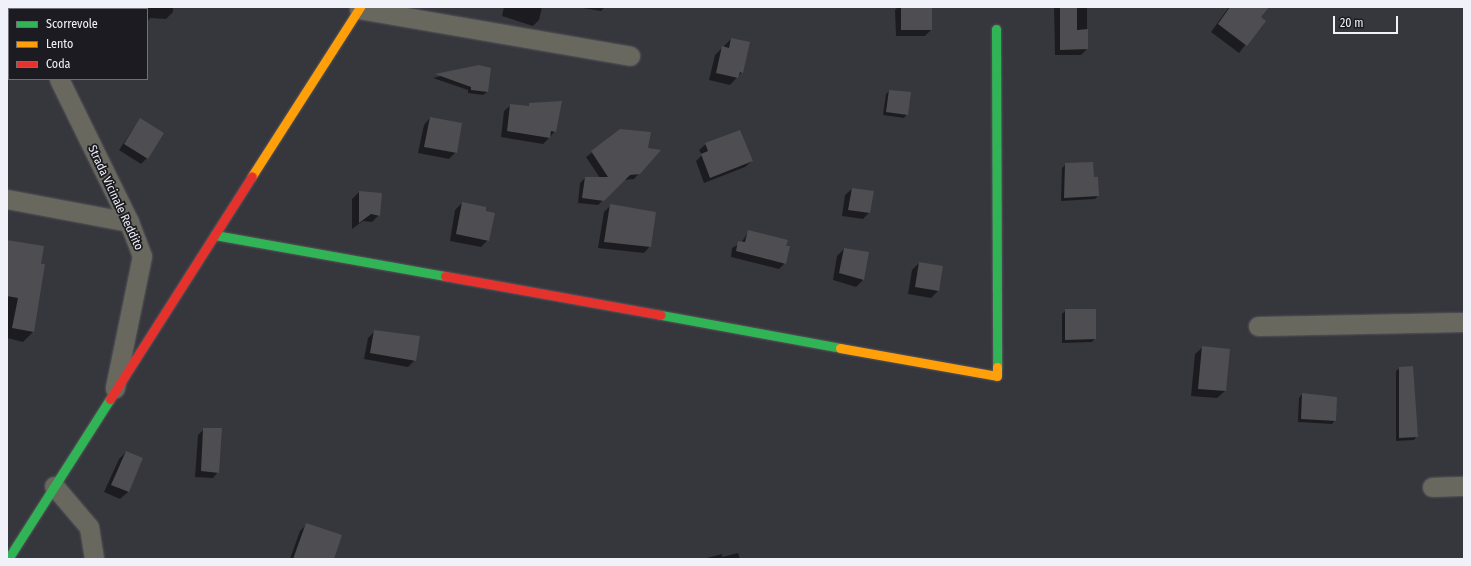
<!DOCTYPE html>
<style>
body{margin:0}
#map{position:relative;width:1471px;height:566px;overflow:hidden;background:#36363d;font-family:"Fira Sans Condensed",sans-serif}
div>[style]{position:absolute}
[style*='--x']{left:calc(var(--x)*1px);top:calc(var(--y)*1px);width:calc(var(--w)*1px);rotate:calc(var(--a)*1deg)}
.shadow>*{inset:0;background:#0007}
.building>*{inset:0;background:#4d4d52}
.roads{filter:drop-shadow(0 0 1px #55555a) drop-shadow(0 0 1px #55555a)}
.street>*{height:19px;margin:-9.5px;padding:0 9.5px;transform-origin:9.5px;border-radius:9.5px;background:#68685f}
.fast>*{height:9px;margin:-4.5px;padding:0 4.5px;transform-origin:4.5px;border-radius:4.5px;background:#30b455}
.slow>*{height:9px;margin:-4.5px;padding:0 4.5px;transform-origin:4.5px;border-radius:4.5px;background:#ff9f0a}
.jam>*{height:9px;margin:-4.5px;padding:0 4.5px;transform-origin:4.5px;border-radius:4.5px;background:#e5322d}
span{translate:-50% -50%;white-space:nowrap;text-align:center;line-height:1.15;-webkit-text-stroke:3.5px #1b1b21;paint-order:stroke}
.street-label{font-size:12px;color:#f0f1f9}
.frame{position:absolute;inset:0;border:8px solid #f0f1f9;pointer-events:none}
.legend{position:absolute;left:8px;top:8px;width:140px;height:72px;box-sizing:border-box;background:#1b1b21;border:1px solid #707177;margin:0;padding:5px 7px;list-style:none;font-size:12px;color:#f0f1f9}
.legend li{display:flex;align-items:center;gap:8px;height:20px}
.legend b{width:20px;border:1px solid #707177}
.scale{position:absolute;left:1333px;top:16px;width:65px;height:18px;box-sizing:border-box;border:2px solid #f0f1f9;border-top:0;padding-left:5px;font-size:12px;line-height:14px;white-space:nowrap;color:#f0f1f9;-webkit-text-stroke:3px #1b1b21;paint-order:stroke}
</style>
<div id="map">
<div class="shadow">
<i style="clip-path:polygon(124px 7px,173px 7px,173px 12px,166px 19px,150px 18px,147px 22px,147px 9px,124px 9px)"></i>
<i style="clip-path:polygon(504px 7px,542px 7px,539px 20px,533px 26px,502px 16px)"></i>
<i style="clip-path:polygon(577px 7px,605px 7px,601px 11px)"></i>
<i style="clip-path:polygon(898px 7px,931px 7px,931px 30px,925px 36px,896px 36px,895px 10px)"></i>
<i style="clip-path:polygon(1054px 7px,1087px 7px,1087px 49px,1081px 55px,1055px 55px)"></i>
<i style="clip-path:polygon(1229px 7px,1260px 7px,1259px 18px,1264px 21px,1239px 53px,1211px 32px)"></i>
<i style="clip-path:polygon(731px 39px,742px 72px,730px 85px,709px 80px,715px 55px)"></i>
<i style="clip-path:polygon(479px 66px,487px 92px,483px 95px,468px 93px,468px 90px,433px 78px)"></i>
<i style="clip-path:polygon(889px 91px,907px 114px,904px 118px,883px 115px,886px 94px)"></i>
<i style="clip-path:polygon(530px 104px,555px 131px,549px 138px,543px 144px,501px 137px,504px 111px,511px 105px,527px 107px)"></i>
<i style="clip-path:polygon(430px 118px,456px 152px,449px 159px,418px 153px,424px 125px)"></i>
<i style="clip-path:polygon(140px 119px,147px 158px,141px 164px,119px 150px)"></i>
<i style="clip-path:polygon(621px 130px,639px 173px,634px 179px,624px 180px,598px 205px,578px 203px,580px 183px,585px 178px,600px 178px,586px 157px)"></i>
<i style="clip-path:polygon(706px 144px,752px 161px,745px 167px,704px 183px,696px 161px,702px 155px,699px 150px)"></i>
<i style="clip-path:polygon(1066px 164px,1098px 196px,1095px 199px,1061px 201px,1062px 168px)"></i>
<i style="clip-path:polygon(852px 189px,869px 213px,863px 219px,842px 216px,845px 195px)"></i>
<i style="clip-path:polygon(359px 192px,381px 194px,379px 215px,372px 222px,363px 221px,352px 229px,352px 199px)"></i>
<i style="clip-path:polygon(462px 203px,488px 240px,481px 247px,450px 241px,455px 210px)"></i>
<i style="clip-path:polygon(611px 205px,650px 246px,644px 253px,598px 248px,604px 212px)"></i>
<i style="clip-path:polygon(749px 231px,785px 247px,785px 263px,779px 269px,731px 257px,732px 248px,741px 243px)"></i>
<i style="clip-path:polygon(7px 241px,40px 265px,33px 332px,23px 342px,7px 338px)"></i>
<i style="clip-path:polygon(844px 249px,863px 280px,856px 287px,833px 280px,837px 256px)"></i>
<i style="clip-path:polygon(919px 263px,938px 291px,931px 298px,908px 294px,912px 270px)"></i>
<i style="clip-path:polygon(1066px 310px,1095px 338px,1092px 342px,1062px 343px,1062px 314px)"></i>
<i style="clip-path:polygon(375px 331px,415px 360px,408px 367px,364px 359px,368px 338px)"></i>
<i style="clip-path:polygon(1203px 347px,1229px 350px,1225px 391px,1217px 398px,1191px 396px,1195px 354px)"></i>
<i style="clip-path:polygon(1400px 368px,1417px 436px,1414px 440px,1396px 441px,1396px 371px)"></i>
<i style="clip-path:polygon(1302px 394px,1335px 420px,1332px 424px,1298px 422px,1299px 398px)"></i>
<i style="clip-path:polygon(204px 429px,218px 472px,213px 478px,195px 477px,198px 435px)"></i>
<i style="clip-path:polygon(126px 452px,142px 459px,128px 492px,120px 499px,104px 492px,119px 459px)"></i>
<i style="clip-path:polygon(307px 524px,333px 559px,290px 559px,300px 531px)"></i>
<i style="clip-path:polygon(738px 553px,740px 559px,703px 559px,722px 554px,722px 557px)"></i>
</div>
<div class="building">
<i style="clip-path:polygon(901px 7px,932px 7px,932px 30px,901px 30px)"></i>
<i style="clip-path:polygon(1060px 7px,1077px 7px,1077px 30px,1088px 29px,1088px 49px,1060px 50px)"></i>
<i style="clip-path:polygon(1230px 7px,1269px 7px,1261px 17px,1266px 21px,1247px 46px,1218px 24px)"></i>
<i style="clip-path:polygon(731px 38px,750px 42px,743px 73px,740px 72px,738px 78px,716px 73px,722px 46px,729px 48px)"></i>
<i style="clip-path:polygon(479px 65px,491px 68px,488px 92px,471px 90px,471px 87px,435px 74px)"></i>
<i style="clip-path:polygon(889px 90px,911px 92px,908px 115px,886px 112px)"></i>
<i style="clip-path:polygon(562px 101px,556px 132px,551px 131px,550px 138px,507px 131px,510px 104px,529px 106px,529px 103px)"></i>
<i style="clip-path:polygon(430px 117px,462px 123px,457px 153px,424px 147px)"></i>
<i style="clip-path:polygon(140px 118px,164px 133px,148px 159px,124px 144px)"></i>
<i style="clip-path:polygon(620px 129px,651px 132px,648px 148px,661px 150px,640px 174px,630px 175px,604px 201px,582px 198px,585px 177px,608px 177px,591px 151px)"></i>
<i style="clip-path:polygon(740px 130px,753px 161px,710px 178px,701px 154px,708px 151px,705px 143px)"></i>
<i style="clip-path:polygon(1093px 162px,1094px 177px,1098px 177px,1099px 196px,1064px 198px,1065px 163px)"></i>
<i style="clip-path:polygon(852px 188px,874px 191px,870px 213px,848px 210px)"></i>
<i style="clip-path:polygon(359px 191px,382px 193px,380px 216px,371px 214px,359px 223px)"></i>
<i style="clip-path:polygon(462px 202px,486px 207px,486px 211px,495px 213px,489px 241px,456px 234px)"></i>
<i style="clip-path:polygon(610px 204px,656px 212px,651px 247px,604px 242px)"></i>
<i style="clip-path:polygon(748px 230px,788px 240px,786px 246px,790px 246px,786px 264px,736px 251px,738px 241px,745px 242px)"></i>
<i style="clip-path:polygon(7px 240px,44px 246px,41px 264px,45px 264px,34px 332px,12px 328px,18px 298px,7px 296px)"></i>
<i style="clip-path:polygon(844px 248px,869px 252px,864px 280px,839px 273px)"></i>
<i style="clip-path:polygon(919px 262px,943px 266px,939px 291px,915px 287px)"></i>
<i style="clip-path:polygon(1065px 309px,1096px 309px,1096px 339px,1065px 340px)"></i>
<i style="clip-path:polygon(374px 330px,420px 336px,416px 361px,370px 353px)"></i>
<i style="clip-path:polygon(1202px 346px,1230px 349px,1226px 391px,1198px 389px)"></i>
<i style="clip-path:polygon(1413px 366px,1418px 437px,1399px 438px,1399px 367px)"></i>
<i style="clip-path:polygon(1302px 393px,1337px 397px,1336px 421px,1301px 419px)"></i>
<i style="clip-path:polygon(203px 428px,222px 428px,219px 473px,201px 471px)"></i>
<i style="clip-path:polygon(126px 451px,143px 458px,129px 492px,111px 485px)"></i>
<i style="clip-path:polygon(306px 523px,342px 535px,334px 559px,293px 559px)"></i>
</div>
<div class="roads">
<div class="street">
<i style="--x:27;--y:7;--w:2;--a:63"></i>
<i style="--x:359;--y:9;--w:275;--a:9.8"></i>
<i style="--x:59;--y:79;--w:159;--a:63.9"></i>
<i style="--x:129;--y:222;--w:36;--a:69"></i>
<i style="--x:142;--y:256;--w:135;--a:101.6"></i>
<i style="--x:7;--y:199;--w:124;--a:10.7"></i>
<i style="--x:1258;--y:326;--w:206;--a:-1.1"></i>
<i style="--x:54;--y:486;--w:54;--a:49.5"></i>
<i style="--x:89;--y:527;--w:32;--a:81"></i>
<i style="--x:1432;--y:487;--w:32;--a:-2"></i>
</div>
<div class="fast">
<i style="--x:996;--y:29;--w:338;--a:89.8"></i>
<i style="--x:215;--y:235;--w:234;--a:10.1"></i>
<i style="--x:661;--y:315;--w:182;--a:10.4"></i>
<i style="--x:8;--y:559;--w:190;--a:-57.5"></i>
</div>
<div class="slow">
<i style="--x:252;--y:176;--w:201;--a:-57.4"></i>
<i style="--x:840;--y:348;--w:159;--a:10.1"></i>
<i style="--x:997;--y:376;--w:9;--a:-90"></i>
</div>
<div class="jam">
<i style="--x:445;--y:276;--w:219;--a:10.2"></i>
<i style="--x:110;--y:399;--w:264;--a:-57.5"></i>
</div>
</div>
<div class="street-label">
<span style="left:115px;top:198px;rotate:65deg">Strada Vicinale Reddito</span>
</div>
<div class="frame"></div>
<ul class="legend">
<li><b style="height:5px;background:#30b455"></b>Scorrevole</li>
<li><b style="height:5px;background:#ff9f0a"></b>Lento</li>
<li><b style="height:5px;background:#e5322d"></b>Coda</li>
</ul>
<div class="scale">20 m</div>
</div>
